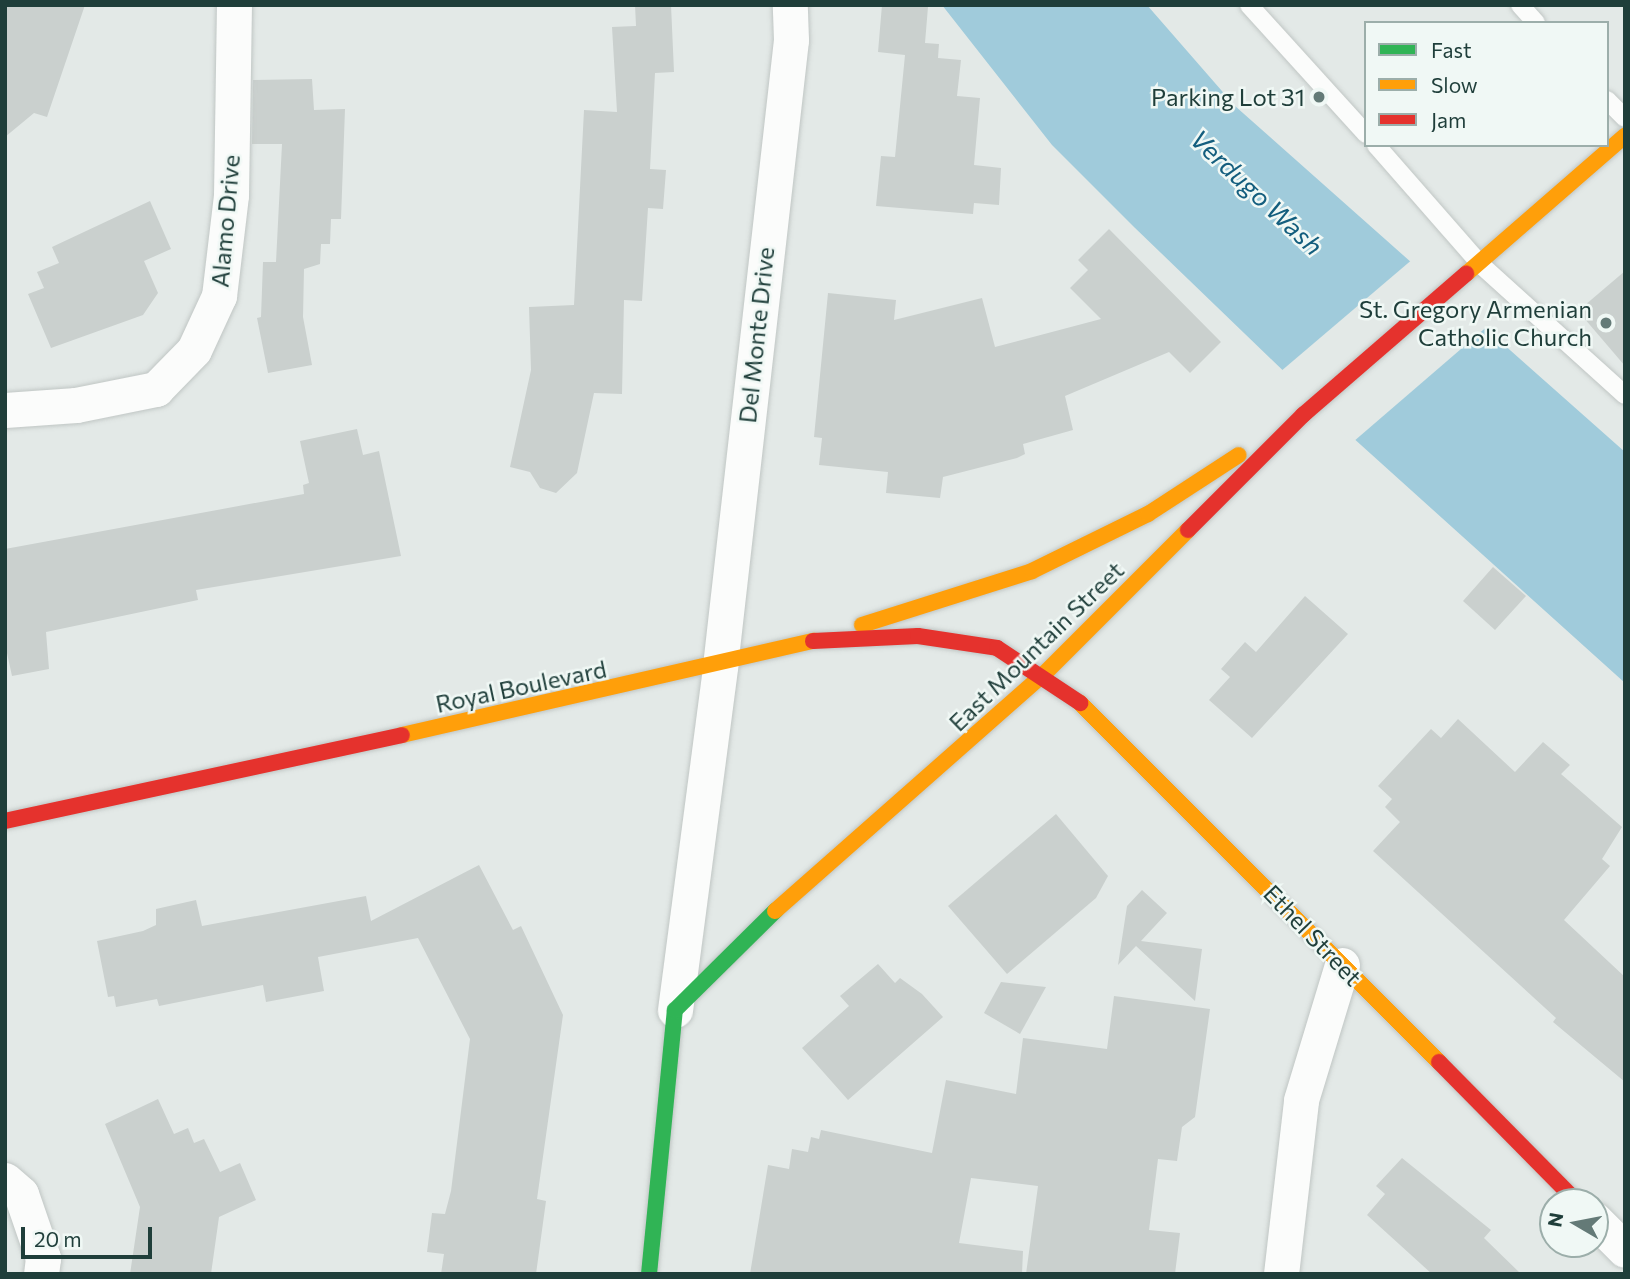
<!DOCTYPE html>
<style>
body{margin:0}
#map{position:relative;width:1630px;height:1279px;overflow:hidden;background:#e3e9e7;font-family:Commissioner,sans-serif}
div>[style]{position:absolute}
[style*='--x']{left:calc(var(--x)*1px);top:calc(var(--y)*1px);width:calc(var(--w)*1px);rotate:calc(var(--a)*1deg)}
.water>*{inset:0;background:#a0cbdb}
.pier>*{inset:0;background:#e3e9e7}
.building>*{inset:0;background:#cad0ce}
.roads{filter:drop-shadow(0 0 2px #c0c6c4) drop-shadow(0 0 2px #c0c6c4)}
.lane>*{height:18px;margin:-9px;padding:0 9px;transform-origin:9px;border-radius:9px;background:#fbfcfb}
.street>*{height:35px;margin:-17.5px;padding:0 17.5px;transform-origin:17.5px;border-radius:17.5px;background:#fbfcfb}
.fast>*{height:16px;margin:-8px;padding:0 8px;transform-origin:8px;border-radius:8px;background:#30b455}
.slow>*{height:16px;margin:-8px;padding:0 8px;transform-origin:8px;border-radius:8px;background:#ff9f0a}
.jam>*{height:16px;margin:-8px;padding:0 8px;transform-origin:8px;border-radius:8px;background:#e5322d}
.dots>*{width:19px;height:19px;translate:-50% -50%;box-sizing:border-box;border:4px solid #f0f8f5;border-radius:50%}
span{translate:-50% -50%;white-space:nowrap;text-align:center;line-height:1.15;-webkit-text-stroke:5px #f0f8f5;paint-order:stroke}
.poi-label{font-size:24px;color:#1f3e3a}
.right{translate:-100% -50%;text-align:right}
.street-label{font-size:24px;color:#1f3e3a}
.water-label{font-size:26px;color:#145e7e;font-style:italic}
.frame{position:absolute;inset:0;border:7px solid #1f3e3a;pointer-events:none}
.legend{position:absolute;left:1364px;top:21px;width:245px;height:126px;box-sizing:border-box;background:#f0f8f5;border:2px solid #9caeaa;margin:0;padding:9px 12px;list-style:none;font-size:21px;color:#1f3e3a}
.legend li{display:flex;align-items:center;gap:14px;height:35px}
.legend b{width:35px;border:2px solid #9caeaa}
.north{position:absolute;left:1539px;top:1188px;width:70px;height:70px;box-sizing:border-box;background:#f0f8f5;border:2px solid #9caeaa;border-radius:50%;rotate:280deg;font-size:19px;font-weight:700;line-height:28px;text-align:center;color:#1f3e3a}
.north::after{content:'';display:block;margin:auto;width:24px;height:32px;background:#647a77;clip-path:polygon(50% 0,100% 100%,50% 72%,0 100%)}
.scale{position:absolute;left:21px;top:1227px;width:131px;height:32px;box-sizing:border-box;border:4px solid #1f3e3a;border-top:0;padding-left:9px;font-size:21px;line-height:24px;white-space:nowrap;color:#1f3e3a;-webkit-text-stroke:5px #f0f8f5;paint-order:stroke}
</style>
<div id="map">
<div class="water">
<i style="clip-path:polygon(942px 5px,1147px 5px,1235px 106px,1625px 452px,1625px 683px,1351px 436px,1134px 227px,1052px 145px)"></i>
</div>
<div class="pier">
<i style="clip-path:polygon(1414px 258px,1490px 324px,1353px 442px,1280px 372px)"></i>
</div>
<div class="building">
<i style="clip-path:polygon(5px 5px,85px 5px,47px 117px,34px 113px,5px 137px)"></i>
<i style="clip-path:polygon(635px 5px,671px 5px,674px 72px,655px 73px,650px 169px,666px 170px,663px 209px,648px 208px,642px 301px,624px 300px,622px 394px,594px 393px,577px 473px,556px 493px,540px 488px,530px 472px,510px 467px,531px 370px,529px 307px,574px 305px,584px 110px,617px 112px,612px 27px,636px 26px)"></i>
<i style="clip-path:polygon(882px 5px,928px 7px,925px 43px,939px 44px,938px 58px,961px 60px,957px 96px,980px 98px,974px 165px,1001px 168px,999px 205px,974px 203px,973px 214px,876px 206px,881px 156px,895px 157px,905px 55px,878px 52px)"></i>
<i style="clip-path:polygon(312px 79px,314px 110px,345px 109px,341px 219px,331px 219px,330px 244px,321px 244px,320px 264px,304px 269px,303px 317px,312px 365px,268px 373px,257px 318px,261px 317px,263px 262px,276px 262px,282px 144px,252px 144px,253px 80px)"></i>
<i style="clip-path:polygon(150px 201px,171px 249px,144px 261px,158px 293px,143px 315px,51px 348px,28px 294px,44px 288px,37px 272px,59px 263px,52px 247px)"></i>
<i style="clip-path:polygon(1109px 229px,1221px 342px,1190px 373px,1169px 352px,1065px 396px,1073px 430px,1023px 444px,1025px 454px,1017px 458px,943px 477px,940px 498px,886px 493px,888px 472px,819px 465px,822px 438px,814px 437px,828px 293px,896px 300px,894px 320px,982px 298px,995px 347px,1101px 319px,1070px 288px,1088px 270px,1078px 260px)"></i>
<i style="clip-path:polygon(1625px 271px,1625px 366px,1578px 311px)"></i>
<i style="clip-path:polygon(357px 429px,363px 455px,379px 451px,401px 556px,196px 590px,198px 600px,46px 632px,49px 669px,12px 676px,5px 644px,5px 549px,304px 494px,303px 485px,309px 483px,300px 441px)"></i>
<i style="clip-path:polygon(1493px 567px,1526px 596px,1495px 630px,1463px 601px)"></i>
<i style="clip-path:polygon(1305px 596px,1348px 634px,1252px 738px,1209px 700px,1230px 677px,1221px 669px,1245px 642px,1256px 652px)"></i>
<i style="clip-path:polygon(1458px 719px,1515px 772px,1543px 742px,1570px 765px,1561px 774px,1622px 827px,1602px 859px,1610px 866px,1564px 920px,1625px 977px,1625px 1082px,1553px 1022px,1556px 1018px,1373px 851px,1400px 822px,1385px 807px,1392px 799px,1378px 786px,1431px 729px,1441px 738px)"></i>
<i style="clip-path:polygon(1056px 814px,1108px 876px,1096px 898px,1007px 974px,948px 906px)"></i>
<i style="clip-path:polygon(479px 865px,513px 930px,521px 926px,563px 1015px,537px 1199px,546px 1201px,536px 1274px,441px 1274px,444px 1254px,427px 1252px,432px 1213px,445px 1214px,451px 1191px,470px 1039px,418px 938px,318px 957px,324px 991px,266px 1002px,263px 985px,159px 1006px,157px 999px,116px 1007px,114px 996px,108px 997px,97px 941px,143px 931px,156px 925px,156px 909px,196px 900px,202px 926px,366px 896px,371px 921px)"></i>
<i style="clip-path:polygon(1142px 890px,1167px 913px,1141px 941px,1202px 949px,1195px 1001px,1136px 946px,1118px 965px,1127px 906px)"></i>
<i style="clip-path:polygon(878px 964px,895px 983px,900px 978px,922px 994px,943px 1017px,848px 1100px,802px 1048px,849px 1006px,840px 996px)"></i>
<i style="clip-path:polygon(1001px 982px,1046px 987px,1020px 1034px,984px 1013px)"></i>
<i style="clip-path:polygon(1114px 996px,1210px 1009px,1195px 1117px,1182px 1127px,1177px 1161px,1158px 1159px,1149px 1230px,1180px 1233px,1175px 1274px,1026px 1274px,1038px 1186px,971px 1178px,959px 1243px,1023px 1251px,1022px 1274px,750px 1274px,768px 1165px,789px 1169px,792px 1149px,808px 1152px,811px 1137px,819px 1139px,821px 1130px,932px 1153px,946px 1080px,1016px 1094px,1023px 1038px,1107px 1049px)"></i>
<i style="clip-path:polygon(158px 1099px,174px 1134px,188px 1128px,194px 1143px,204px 1139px,220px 1172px,240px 1163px,256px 1200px,219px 1217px,211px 1274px,130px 1274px,140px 1207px,105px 1124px)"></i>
<i style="clip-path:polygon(1402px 1158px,1491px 1230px,1484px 1238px,1521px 1274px,1432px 1274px,1367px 1215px,1385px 1194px,1376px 1186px)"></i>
</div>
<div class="roads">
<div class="lane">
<i style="--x:1249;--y:5;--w:174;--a:47.8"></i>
<i style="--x:1520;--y:5;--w:24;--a:48"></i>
<i style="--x:1607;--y:100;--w:25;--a:45"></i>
<i style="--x:1376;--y:145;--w:158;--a:48.8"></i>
<i style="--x:1480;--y:264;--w:195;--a:42.1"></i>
</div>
<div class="street">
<i style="--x:5;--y:410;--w:71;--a:-4"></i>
<i style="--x:76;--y:405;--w:82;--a:-11.3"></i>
<i style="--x:156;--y:389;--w:54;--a:-45.7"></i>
<i style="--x:194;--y:350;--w:60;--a:-65.2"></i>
<i style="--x:219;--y:296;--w:102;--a:-83.2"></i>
<i style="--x:231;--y:195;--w:190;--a:-89.1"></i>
<i style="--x:675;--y:1010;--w:347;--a:-82.5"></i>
<i style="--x:720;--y:666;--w:630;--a:-83.53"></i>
<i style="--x:791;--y:40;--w:35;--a:-92"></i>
<i style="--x:5;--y:1180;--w:21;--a:41"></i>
<i style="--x:21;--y:1194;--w:68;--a:71"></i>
<i style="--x:43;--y:1258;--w:16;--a:97"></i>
<i style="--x:1595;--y:1220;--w:42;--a:45"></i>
<i style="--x:1281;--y:1274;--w:175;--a:-83.4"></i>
<i style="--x:1301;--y:1100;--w:141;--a:-73.1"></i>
</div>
<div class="fast">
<i style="--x:649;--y:1274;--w:265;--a:-84.4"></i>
<i style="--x:675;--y:1010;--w:141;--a:-44.7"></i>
</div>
<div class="slow">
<i style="--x:1466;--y:274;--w:211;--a:-41"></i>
<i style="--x:862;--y:625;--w:178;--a:-17.6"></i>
<i style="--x:1032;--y:571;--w:129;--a:-26.2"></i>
<i style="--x:1148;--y:514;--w:108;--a:-33"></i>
<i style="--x:1080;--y:703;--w:508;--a:45"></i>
<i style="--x:402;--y:735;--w:422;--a:-12.9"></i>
<i style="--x:775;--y:911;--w:359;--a:-41.4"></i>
<i style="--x:1044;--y:674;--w:204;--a:-45"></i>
</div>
<div class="jam">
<i style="--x:1188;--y:530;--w:163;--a:-45"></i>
<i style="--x:1303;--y:415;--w:216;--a:-40.9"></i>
<i style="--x:813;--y:641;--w:105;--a:-2.7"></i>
<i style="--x:918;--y:636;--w:80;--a:8.6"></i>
<i style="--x:997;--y:648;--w:100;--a:33.5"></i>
<i style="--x:5;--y:821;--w:406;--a:-12.2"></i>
<i style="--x:1439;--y:1062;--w:197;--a:45.4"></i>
</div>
</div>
<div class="dots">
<i style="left:1319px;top:97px;background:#647a77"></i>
<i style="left:1606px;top:323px;background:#647a77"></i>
</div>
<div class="poi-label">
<span class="right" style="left:1305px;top:97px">Parking Lot 31</span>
<span class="right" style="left:1592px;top:323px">St. Gregory Armenian<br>Catholic Church</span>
</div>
<div class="street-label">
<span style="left:225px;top:221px;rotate:-85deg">Alamo Drive</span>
<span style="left:756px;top:335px;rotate:-84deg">Del Monte Drive</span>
<span style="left:1036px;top:646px;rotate:-44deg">East Mountain Street</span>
<span style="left:521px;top:686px;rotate:-12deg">Royal Boulevard</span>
<span style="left:1313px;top:935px;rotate:46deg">Ethel Street</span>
</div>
<div class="water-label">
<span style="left:1257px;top:192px;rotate:43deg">Verdugo Wash</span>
</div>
<div class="frame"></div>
<ul class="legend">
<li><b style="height:9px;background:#30b455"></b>Fast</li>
<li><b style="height:9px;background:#ff9f0a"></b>Slow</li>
<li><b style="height:9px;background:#e5322d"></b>Jam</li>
</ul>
<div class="north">N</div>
<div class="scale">20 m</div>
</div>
